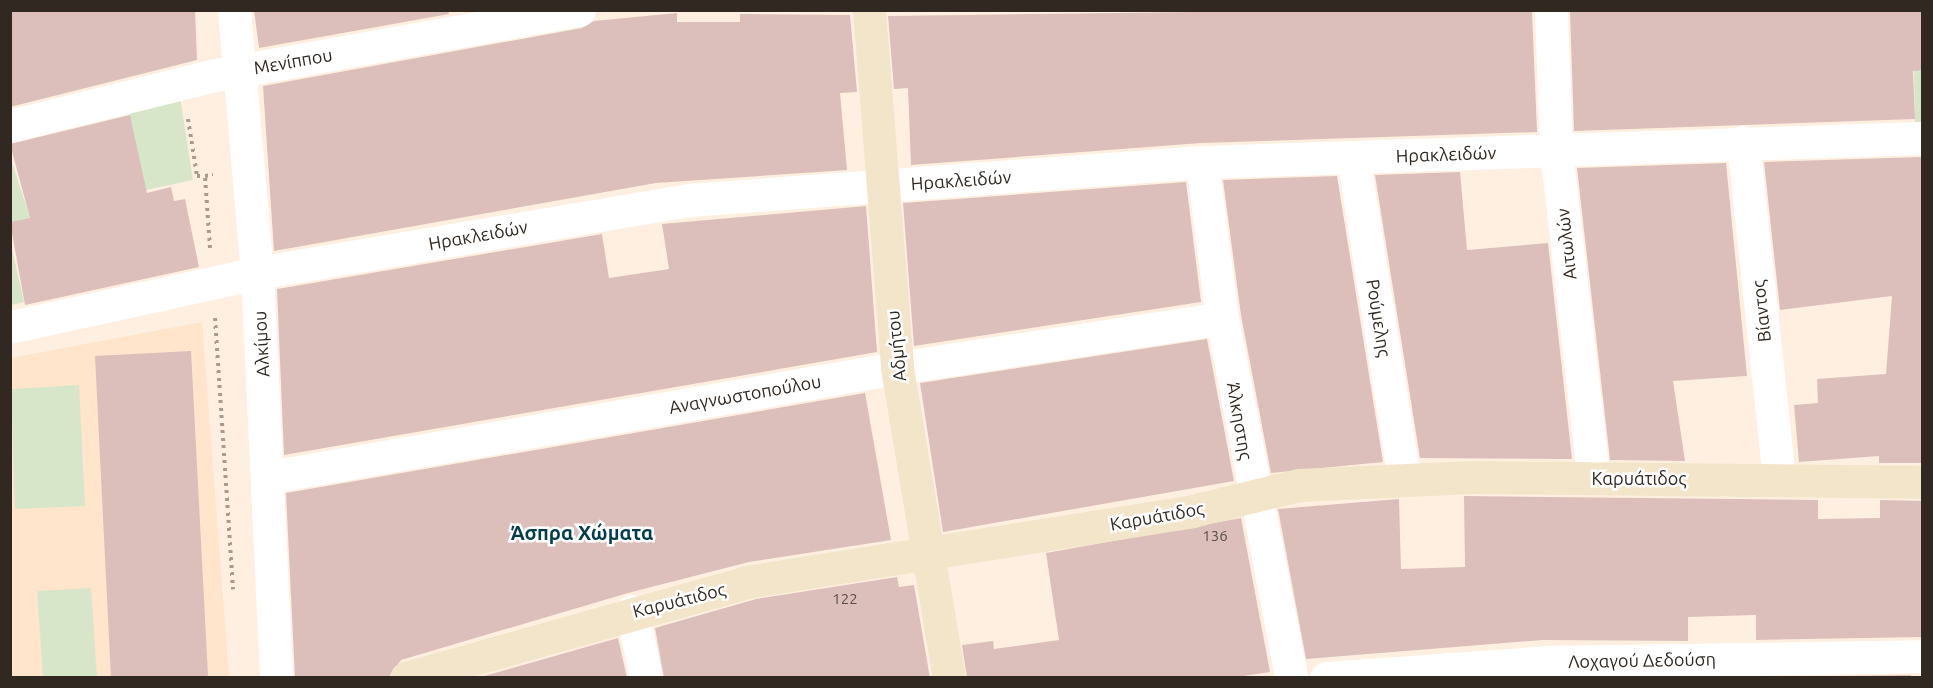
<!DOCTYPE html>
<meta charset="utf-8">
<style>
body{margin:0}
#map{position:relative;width:1933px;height:688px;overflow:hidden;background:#ffefe0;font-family:Ubuntu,sans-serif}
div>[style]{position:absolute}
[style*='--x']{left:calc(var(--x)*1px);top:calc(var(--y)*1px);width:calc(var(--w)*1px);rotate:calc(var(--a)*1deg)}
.built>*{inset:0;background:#fee5cb}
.green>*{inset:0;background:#d7e6c9}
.building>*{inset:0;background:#dcbfba}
.path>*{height:4px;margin-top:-2px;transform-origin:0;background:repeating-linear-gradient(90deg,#a89b8f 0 3px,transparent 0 7.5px)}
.street>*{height:33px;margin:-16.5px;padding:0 16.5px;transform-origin:16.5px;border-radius:16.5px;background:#fff}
.secondary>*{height:33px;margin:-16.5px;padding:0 16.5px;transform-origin:16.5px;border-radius:16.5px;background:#f3e5ca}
span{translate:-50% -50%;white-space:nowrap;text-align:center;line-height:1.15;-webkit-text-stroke:5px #fff;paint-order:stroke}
.number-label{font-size:15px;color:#5b4e47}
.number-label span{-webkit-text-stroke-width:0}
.street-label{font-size:18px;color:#302821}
.neighbourhood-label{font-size:20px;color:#033d4d;font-weight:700}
.frame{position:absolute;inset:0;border:12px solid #302821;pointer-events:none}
</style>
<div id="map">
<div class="built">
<i style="clip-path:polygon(202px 322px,229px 677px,11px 678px,11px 358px)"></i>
</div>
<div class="green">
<i style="clip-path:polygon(1914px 70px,1922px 70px,1922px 123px,1915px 123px)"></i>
<i style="clip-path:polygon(180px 97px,193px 180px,146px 190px,129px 112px)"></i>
<i style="clip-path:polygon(10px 156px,30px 218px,11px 222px,10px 222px)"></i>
<i style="clip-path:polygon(11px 244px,24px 302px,11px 305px,10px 305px)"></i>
<i style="clip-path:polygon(79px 385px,85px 506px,15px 509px,11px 389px)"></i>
<i style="clip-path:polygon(91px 588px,97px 677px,43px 677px,37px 591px)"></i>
</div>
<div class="building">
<i style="clip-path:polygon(10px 10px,195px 10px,197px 60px,10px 107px)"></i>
<i style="clip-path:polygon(254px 10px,448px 10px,449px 14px,259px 48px)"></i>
<i style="clip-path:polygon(1359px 10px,1532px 12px,1537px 132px,1201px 143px,911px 165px,908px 88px,894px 89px,888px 16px)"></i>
<i style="clip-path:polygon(1923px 10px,1923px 70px,1913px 71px,1915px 119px,1574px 131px,1570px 12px)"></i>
<i style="clip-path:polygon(677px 13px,677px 22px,740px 22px,740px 14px,850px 15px,857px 92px,840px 93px,847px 170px,656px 183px,274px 251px,263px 86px,582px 28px,594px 21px)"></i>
<i style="clip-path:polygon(130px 115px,147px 193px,171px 187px,174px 201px,185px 199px,199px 267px,25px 305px,10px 222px,30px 218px,10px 144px)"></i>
<i style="clip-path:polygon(1922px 157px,1923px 463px,1879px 463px,1879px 456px,1799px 462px,1794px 405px,1818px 403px,1817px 379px,1886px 374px,1892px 296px,1780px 310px,1764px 162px)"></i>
<i style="clip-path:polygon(1726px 163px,1747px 376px,1673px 381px,1685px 461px,1610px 460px,1577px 168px)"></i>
<i style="clip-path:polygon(1460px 172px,1467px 250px,1548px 243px,1572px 459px,1420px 458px,1375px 175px)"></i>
<i style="clip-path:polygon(1337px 176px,1383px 462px,1271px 473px,1241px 315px,1223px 180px)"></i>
<i style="clip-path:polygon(1186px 182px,1201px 302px,914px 346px,903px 203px)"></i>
<i style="clip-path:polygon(866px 206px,877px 352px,284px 455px,277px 289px,602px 234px,609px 278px,669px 269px,662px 224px)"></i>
<i style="clip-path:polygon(1207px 339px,1234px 481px,943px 532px,920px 383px)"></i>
<i style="clip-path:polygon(191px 351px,208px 676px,111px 678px,95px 356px)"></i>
<i style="clip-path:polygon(865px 393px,891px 540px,749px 562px,628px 593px,401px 660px,388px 678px,295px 678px,286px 493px)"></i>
<i style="clip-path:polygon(1464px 496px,1818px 500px,1818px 519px,1880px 518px,1880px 500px,1923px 501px,1923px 637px,1756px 640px,1756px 615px,1688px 617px,1688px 641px,1543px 640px,1306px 659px,1278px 509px,1399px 499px,1401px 569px,1465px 567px)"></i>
<i style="clip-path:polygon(1241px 518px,1270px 672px,1231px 678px,967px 678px,962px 645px,993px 641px,994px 649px,1059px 640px,1046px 553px)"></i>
<i style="clip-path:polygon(897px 577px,899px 587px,914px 585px,930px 678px,664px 678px,655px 628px,756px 599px)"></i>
<i style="clip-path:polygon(618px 638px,627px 678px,477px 678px)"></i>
<i style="clip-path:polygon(1911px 675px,1912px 678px,1757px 678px,1757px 677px)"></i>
</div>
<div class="path">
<i style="--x:188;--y:119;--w:58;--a:81"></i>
<i style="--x:197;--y:176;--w:8;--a:0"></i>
<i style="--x:210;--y:248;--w:72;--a:-94"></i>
<i style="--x:205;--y:176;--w:8;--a:-7"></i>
<i style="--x:215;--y:318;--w:272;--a:86.2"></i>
</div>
<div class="street">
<i style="--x:234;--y:10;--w:264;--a:85"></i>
<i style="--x:257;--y:273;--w:405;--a:87.3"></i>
<i style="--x:1551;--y:10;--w:140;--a:88"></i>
<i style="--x:1556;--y:150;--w:329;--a:83.5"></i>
<i style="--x:10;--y:126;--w:207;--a:-14"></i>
<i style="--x:211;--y:76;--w:374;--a:-10.2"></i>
<i style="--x:1743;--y:142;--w:339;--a:83.9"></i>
<i style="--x:1353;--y:157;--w:325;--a:81"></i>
<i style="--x:1202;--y:162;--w:157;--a:82.7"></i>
<i style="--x:1222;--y:318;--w:367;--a:79.1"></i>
<i style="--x:10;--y:327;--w:253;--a:-12.3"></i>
<i style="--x:257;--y:273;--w:438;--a:-9.6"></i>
<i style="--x:689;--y:200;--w:514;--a:-4.24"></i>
<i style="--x:1202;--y:162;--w:720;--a:-1.91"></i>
<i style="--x:269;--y:477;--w:637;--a:-9.85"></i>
<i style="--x:897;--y:368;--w:329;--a:-8.7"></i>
<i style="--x:632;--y:611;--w:68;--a:78.2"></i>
<i style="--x:1326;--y:678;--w:224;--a:-4.1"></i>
<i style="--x:1549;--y:662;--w:373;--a:-0.9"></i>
</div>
<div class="secondary">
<i style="--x:869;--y:10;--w:359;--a:85.5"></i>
<i style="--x:897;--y:368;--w:314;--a:80.5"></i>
<i style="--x:406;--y:678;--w:359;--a:-15.7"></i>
<i style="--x:752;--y:581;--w:446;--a:-9"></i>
<i style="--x:1192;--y:511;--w:110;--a:-13.7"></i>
<i style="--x:1299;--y:485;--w:174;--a:-2.6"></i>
<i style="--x:1473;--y:477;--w:449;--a:0.6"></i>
</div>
<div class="number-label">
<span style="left:1215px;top:536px">136</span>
<span style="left:845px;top:599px">122</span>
</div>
<div class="street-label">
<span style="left:293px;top:61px;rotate:-10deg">Μενίππου</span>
<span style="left:1446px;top:154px;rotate:-2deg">Ηρακλειδών</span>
<span style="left:961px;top:180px;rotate:-4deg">Ηρακλειδών</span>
<span style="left:478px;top:235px;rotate:-10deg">Ηρακλειδών</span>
<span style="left:1566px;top:244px;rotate:-96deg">Αιτωλών</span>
<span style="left:1761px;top:311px;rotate:-96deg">Βίαντος</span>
<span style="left:1379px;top:318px;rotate:81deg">Ρούμελης</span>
<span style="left:261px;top:344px;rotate:-93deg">Αλκίμου</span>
<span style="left:896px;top:346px;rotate:-96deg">Αδμήτου</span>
<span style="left:745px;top:394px;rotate:-10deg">Αναγνωστοπούλου</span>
<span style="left:1240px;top:421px;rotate:80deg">Άλκηστης</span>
<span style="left:1639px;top:478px">Καρυάτιδος</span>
<span style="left:1157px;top:516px;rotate:-10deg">Καρυάτιδος</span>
<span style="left:679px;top:600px;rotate:-14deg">Καρυάτιδος</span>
<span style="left:1642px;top:660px;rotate:-1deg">Λοχαγού Δεδούση</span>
</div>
<div class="neighbourhood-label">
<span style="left:582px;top:532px">Άσπρα Χώματα</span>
</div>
<div class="frame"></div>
</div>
